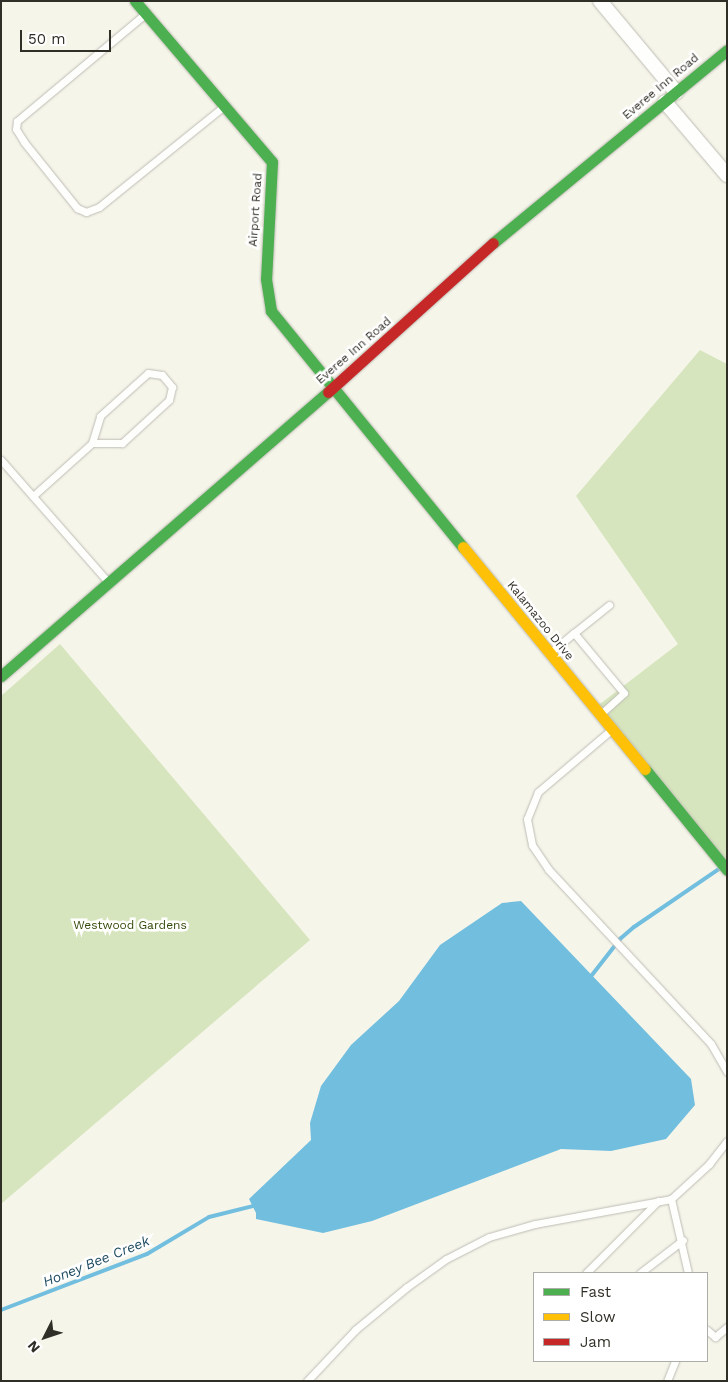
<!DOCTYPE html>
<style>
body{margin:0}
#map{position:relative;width:728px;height:1382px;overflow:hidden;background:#f6f5ea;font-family:"Work Sans",sans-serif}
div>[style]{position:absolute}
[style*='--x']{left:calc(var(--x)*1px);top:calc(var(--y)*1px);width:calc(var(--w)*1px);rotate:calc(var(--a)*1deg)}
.green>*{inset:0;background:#d6e5bd}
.water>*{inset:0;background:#72bedf}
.stream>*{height:4px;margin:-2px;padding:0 2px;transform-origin:2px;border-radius:2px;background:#72bedf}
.roads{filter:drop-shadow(0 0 1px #bebcb4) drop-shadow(0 0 1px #bebcb4)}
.lane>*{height:7px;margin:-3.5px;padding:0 3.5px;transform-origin:3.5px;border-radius:3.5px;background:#fefefc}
.street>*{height:14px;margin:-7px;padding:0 7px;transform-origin:7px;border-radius:7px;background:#fefefc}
.fast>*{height:11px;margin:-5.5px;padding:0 5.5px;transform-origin:5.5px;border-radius:5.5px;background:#4caf50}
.slow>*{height:11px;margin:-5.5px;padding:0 5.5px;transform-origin:5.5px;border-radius:5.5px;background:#ffc107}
.jam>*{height:11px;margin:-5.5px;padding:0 5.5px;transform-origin:5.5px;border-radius:5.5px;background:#c62828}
span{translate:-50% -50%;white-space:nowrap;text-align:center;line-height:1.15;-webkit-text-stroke:5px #fff;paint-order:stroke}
.street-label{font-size:12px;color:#302f27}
.park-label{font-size:12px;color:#334a09}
.water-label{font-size:14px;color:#1f4b61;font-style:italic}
.frame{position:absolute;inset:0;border:2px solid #302f27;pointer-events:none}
.legend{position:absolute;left:533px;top:1272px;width:175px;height:90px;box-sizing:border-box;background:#fff;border:1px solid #acaca9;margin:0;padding:6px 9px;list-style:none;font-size:15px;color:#302f27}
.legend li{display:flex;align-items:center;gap:10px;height:25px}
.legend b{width:25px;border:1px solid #acaca9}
.north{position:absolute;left:20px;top:1312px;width:50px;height:50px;-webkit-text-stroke:4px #fff;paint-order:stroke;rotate:229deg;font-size:14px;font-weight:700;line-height:20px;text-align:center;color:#302f27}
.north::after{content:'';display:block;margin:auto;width:18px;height:22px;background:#302f27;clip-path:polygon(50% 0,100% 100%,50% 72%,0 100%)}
.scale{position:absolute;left:20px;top:30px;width:91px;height:22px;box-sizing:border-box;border:2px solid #302f27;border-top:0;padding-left:6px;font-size:15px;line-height:18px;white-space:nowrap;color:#302f27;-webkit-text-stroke:4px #fff;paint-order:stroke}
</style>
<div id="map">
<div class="green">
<i style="clip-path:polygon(700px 350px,727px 364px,727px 874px,596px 707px,678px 644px,576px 496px)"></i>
<i style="clip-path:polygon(60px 644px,310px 940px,1px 1204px,1px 696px)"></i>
</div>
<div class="water">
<i style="clip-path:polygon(521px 901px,691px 1079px,695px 1105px,666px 1139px,611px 1151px,561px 1149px,372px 1221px,323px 1233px,256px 1219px,256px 1213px,249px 1199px,311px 1140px,310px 1123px,321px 1086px,351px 1045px,399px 1001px,440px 945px,502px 903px)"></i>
</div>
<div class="stream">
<i style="--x:592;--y:975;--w:46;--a:-52.1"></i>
<i style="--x:620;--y:939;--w:18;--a:-41"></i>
<i style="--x:634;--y:927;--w:103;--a:-34.3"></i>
<i style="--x:1;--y:1310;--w:156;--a:-21"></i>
<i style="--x:147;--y:1254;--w:72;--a:-30.8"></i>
<i style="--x:209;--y:1217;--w:45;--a:-14"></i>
</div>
<div class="roads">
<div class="lane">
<i style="--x:145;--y:14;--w:167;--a:140.1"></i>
<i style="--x:17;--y:121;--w:8;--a:97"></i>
<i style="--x:16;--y:129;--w:15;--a:58"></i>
<i style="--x:24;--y:142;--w:85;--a:51.2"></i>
<i style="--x:77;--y:208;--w:10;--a:24"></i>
<i style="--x:86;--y:212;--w:14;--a:-21"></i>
<i style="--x:99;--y:207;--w:161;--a:-38.9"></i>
<i style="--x:1;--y:460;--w:162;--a:48.7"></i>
<i style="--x:33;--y:496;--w:79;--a:-41.9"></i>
<i style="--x:92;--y:443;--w:28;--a:-73"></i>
<i style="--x:100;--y:416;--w:64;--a:-41.9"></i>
<i style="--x:148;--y:373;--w:14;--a:8"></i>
<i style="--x:162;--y:375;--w:16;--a:50"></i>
<i style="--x:172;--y:387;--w:13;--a:103"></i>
<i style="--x:169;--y:400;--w:64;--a:137.5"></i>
<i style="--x:122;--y:443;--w:30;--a:180"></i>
<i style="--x:574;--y:633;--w:45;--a:-38.7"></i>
<i style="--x:551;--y:652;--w:30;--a:-40"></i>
<i style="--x:574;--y:633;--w:78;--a:50.2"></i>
<i style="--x:624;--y:693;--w:31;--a:138"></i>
<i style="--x:611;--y:730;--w:96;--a:139.7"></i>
<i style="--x:538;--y:792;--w:29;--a:112"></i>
<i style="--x:527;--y:819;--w:26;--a:79"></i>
<i style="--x:532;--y:845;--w:29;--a:56"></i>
<i style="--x:548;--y:869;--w:239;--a:47"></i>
<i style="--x:711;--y:1044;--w:32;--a:60"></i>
<i style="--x:586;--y:1273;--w:102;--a:-45"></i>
<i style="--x:640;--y:1273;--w:54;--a:-37.5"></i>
<i style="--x:688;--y:1273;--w:76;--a:-102.9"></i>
<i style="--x:671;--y:1199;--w:52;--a:-42.6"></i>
<i style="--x:709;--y:1164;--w:29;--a:-52"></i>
<i style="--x:707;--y:1330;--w:11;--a:41"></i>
<i style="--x:715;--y:1337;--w:16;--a:-40"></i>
<i style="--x:307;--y:1381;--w:70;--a:-46.7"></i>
<i style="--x:355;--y:1330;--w:67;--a:-39.6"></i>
<i style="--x:407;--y:1287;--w:48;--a:-35.7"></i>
<i style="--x:446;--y:1259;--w:48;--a:-27.1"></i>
<i style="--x:489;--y:1237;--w:48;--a:-15.8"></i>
<i style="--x:535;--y:1224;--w:138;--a:-10.4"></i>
<i style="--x:667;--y:1381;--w:22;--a:-68"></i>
</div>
<div class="street">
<i style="--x:600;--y:1;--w:119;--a:50.1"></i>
<i style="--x:665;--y:102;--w:96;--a:49.7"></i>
</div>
<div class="fast">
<i style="--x:135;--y:1;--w:211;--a:49.6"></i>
<i style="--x:272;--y:162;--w:117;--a:92.9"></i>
<i style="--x:266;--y:279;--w:32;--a:81"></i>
<i style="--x:271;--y:311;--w:304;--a:50.9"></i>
<i style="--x:493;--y:243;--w:303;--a:-39.5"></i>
<i style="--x:1;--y:676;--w:433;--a:-41"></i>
<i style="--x:645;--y:769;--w:130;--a:50.9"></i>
</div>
<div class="slow">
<i style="--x:463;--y:547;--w:287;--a:50.7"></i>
</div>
<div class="jam">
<i style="--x:328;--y:392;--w:222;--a:-42.1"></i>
</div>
</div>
<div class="street-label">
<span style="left:661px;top:87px;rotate:-40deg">Everee Inn Road</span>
<span style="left:256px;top:210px;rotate:-86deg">Airport Road</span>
<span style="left:354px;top:351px;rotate:-41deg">Everee Inn Road</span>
<span style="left:540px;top:621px;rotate:51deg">Kalamazoo Drive</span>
</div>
<div class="park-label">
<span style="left:130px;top:926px">Westwood Gardens</span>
</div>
<div class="water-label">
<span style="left:96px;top:1261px;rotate:-22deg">Honey Bee Creek</span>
</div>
<div class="frame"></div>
<ul class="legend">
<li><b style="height:6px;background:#4caf50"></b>Fast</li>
<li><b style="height:6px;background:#ffc107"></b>Slow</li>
<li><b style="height:6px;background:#c62828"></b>Jam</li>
</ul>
<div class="north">N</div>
<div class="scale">50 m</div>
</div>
